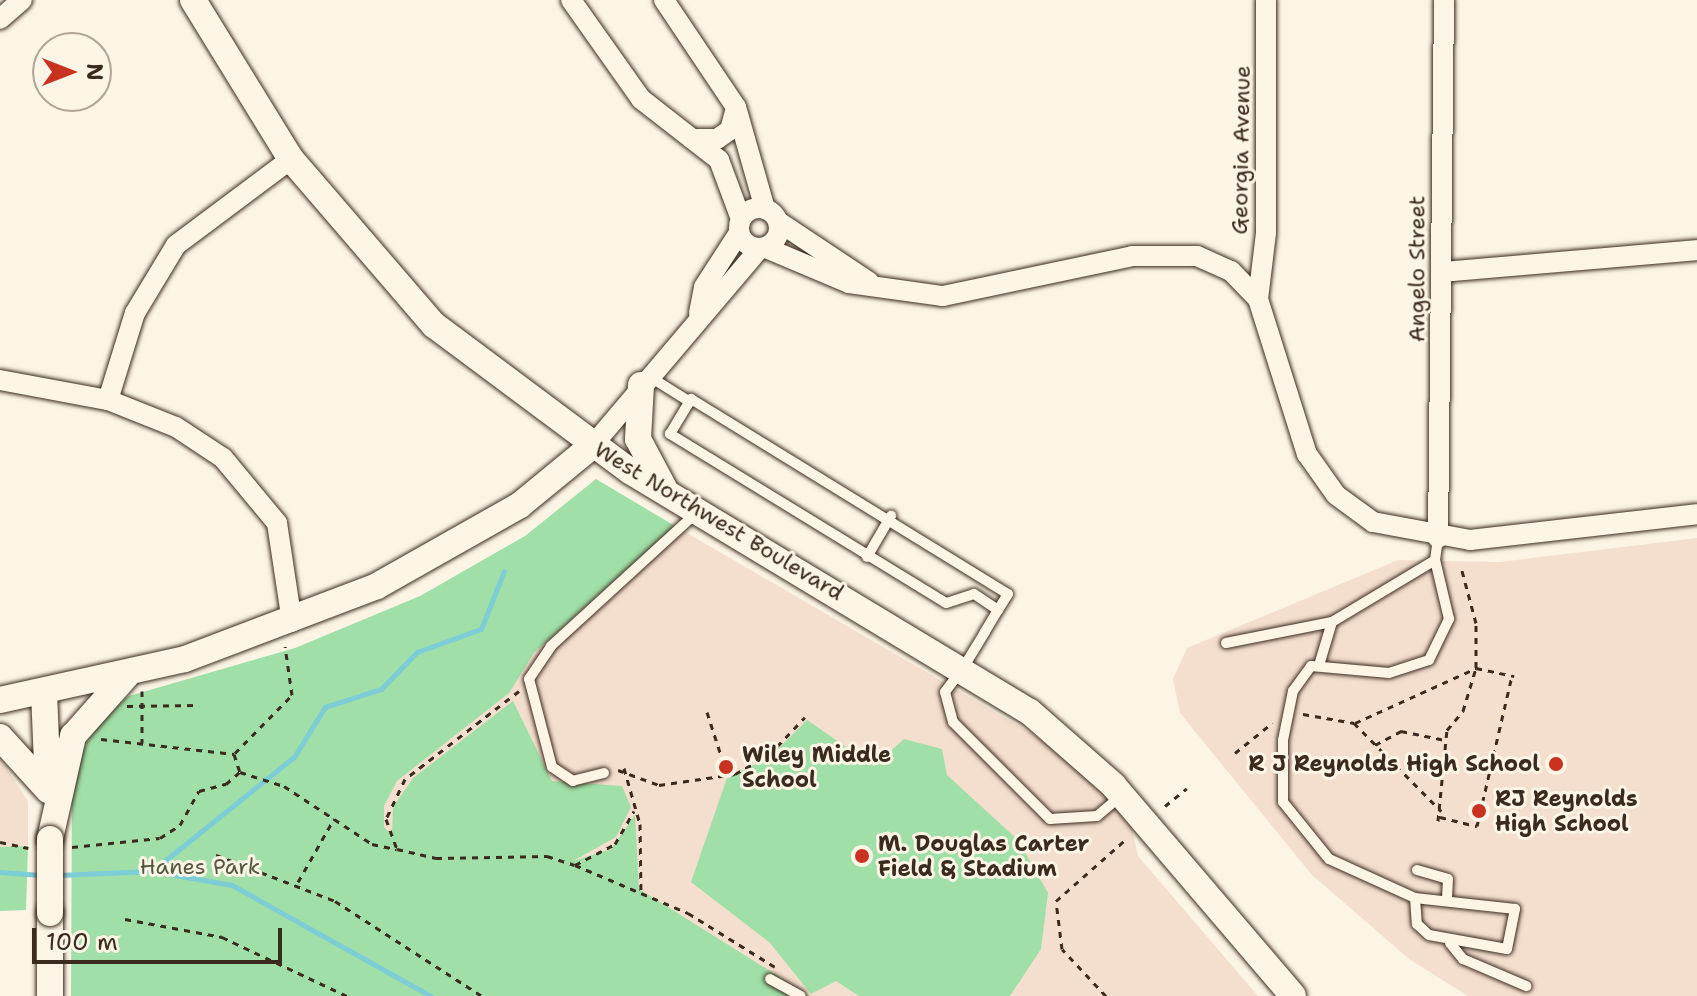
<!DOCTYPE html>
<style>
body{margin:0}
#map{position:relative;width:1697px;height:996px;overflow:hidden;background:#fcf5e5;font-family:"Shantell Sans",sans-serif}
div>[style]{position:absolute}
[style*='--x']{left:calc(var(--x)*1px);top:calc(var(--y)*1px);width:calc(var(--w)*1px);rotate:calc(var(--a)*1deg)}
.built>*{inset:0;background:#f4dfce}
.green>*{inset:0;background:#a0dfa7}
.stream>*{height:5px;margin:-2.5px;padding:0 2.5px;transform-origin:2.5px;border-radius:2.5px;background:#7ccdd6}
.path>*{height:3px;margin-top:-1.5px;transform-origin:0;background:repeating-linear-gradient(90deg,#3b2a1e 0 6px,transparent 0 12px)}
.roads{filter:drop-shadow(0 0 2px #3b2a1e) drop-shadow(0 0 2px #3b2a1e)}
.lane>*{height:10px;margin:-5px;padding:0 5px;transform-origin:5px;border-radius:5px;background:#fcf5e5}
.street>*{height:20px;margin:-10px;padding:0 10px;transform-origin:10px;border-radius:10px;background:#fcf5e5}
.street>.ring{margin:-10px;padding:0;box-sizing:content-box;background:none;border:20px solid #fcf5e5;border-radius:50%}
.secondary>*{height:26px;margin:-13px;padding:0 13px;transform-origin:13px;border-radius:13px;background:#fcf5e5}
.bridges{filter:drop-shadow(0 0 2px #3b2a1e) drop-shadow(0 0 2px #3b2a1e)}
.secondary-bridge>*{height:26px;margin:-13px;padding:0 13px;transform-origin:13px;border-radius:13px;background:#fcf5e5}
.dots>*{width:22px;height:22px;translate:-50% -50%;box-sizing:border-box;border:4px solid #fcf5e5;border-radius:50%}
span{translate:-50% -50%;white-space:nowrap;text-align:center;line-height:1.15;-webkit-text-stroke:6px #fcf5e5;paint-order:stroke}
.street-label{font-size:22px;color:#3b2a1e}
.poi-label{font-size:22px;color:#3b2a1e;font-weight:700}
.left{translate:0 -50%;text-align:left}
.right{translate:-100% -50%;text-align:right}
.park-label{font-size:22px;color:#545740}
.north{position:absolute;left:32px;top:32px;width:80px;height:80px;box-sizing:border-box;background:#fcf5e5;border:2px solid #afa495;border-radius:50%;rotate:90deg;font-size:22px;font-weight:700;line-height:32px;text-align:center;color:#3b2a1e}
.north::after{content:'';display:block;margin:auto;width:28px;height:36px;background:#c8321e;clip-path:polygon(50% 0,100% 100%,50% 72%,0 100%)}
.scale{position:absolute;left:32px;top:928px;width:250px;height:36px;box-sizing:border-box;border:4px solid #3b2a1e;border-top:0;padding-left:10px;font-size:24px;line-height:28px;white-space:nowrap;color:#3b2a1e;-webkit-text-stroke:6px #fcf5e5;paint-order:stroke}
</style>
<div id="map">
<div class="built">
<i style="clip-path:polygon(675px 526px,1055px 747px,1130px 819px,1138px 856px,1258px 996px,810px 996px,577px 862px,549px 853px,401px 847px,354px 795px,534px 653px)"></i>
<i style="clip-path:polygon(1697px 538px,1697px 996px,1468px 996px,1409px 959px,1311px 874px,1180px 713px,1173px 679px,1187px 648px,1398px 560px,1500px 562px)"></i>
<i style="clip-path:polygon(0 758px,28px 801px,28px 846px,0 847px)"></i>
</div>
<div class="green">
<i style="clip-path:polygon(596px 479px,675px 526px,534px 653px,509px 693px,397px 781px,384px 806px,384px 827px,392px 835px,393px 807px,413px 778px,513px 701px,552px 781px,622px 786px,631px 807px,616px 837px,573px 861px,611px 849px,635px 815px,639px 889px,810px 996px,71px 996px,72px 779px,92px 729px,108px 712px,129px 696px,295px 648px,420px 596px,525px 536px)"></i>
<i style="clip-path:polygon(807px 720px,874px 766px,904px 739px,942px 749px,947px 775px,1018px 840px,1048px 893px,1041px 949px,1010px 996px,859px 996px,836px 981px,811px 994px,770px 943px,691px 882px,727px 778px,770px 757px)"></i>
<i style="clip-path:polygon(28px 846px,26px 910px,0 911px,0 847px)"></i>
</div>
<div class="stream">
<i style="--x:152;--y:871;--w:182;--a:-38.8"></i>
<i style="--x:294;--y:757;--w:59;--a:-58.2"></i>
<i style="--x:325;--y:707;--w:59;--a:-17.8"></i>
<i style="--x:381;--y:689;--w:52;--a:-45.8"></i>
<i style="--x:417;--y:652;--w:68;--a:-19.8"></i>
<i style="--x:481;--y:629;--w:62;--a:-68.4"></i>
<i style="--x:0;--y:872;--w:41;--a:4.2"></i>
<i style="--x:59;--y:875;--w:93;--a:-2.5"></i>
<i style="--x:152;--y:871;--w:81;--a:9.9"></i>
<i style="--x:232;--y:885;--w:228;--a:29.2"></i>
</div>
<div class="path">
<i style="--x:142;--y:691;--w:52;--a:90"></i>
<i style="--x:519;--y:691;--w:144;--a:142.3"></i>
<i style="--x:405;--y:779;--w:44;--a:115.4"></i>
<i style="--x:386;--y:819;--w:32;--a:70"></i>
<i style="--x:397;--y:849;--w:40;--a:13"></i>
<i style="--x:436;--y:858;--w:111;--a:-1"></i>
<i style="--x:547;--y:856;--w:29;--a:18"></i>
<i style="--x:575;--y:865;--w:123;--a:23"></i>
<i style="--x:688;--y:913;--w:102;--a:31.8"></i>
<i style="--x:127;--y:706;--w:71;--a:-0.8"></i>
<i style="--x:707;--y:712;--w:62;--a:72.1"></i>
<i style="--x:1303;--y:714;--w:52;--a:10"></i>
<i style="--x:1354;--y:723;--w:124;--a:45.3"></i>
<i style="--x:1355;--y:723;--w:133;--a:-24.4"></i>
<i style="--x:1476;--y:668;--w:39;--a:12"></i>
<i style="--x:101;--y:739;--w:134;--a:6.4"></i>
<i style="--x:234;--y:754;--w:19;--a:72"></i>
<i style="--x:240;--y:772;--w:46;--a:17.7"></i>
<i style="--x:284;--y:786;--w:105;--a:33.4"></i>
<i style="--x:372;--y:844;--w:25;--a:12"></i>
<i style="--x:1375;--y:745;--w:30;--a:-28"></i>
<i style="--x:1401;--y:731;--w:45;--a:11.6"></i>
<i style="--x:235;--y:753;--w:81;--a:-45.5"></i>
<i style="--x:292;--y:695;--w:49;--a:-98.1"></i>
<i style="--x:1235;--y:753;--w:48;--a:-39"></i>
<i style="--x:624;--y:768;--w:58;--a:74.1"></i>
<i style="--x:640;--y:824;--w:69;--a:89.2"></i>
<i style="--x:618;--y:770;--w:44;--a:20.1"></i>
<i style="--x:659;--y:785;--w:77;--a:-8.2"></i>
<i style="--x:735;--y:774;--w:39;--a:-29"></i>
<i style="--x:769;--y:755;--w:52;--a:-46.5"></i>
<i style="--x:1165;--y:806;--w:28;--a:-39"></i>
<i style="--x:1440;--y:817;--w:38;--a:14"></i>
<i style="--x:1477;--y:826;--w:154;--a:-76.9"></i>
<i style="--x:1438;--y:821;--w:91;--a:-84.4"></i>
<i style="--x:1447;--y:730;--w:25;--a:-50"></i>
<i style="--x:1463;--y:711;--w:45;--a:-73.2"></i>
<i style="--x:1476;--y:668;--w:45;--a:-90"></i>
<i style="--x:1476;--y:623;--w:58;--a:-105"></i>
<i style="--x:0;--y:842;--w:29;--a:12"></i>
<i style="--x:72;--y:847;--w:88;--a:-5.8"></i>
<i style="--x:160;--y:838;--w:24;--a:-33"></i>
<i style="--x:180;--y:825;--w:39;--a:-61"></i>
<i style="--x:199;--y:791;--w:28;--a:-15"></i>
<i style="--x:226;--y:784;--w:18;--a:-41"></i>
<i style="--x:216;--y:855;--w:128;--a:21.1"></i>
<i style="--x:335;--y:901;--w:175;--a:32.9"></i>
<i style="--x:575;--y:865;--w:45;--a:-27.7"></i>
<i style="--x:615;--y:844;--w:38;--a:-60"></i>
<i style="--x:298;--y:882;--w:73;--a:-60.3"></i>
<i style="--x:125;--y:919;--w:99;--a:10.5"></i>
<i style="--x:222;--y:937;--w:138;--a:25.3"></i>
<i style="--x:1106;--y:996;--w:64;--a:-133.1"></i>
<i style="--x:1062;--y:949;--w:48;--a:-97.1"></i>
<i style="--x:1056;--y:901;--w:92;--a:-41.5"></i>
</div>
<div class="roads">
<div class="lane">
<i style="--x:650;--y:377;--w:47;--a:32"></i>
<i style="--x:867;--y:557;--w:48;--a:-59.7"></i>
<i style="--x:998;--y:610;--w:29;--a:-146"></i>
<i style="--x:974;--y:594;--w:29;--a:162"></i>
<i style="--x:946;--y:603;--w:324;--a:-148.5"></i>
<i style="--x:670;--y:434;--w:41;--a:-59"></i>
<i style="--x:691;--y:399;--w:372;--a:31.6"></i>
<i style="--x:1008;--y:594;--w:19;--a:122"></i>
<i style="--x:998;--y:610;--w:26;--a:121"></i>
<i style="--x:985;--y:632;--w:42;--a:121.4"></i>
<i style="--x:963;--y:668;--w:30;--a:127"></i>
<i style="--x:945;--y:692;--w:31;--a:75"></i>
<i style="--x:953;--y:722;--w:137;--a:45"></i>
<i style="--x:1050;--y:819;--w:47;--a:-3.7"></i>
<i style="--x:1097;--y:816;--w:33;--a:-40"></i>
<i style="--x:1226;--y:643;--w:108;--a:-11.2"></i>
<i style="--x:1332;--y:622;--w:120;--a:-31"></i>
<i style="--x:1320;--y:662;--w:42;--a:-73.3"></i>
<i style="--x:604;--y:773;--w:32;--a:166"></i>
<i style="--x:573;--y:781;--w:25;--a:-146"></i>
<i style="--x:552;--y:767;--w:91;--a:-104.6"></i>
<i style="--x:529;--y:679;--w:40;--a:-56"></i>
<i style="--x:551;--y:646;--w:198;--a:-42.5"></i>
<i style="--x:1417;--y:870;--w:32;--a:16"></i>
<i style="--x:1448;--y:879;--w:22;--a:93"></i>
<i style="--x:1415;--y:898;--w:26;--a:86"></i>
<i style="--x:1417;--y:924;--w:16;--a:43"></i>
<i style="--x:1429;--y:935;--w:79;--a:10.2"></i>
<i style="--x:1507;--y:949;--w:41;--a:-78.7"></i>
<i style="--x:1515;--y:909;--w:101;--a:-173.7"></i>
<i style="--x:1415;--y:898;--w:94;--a:-155.6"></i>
<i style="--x:1329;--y:859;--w:73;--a:-128.9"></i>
<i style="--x:1283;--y:802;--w:62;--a:-90"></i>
<i style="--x:1283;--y:740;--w:50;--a:-78.5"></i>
<i style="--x:1293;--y:691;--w:31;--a:-54"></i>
<i style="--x:1311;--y:666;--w:78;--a:5.1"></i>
<i style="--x:1389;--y:673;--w:42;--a:-18"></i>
<i style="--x:1429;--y:660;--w:46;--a:-64"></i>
<i style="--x:1449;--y:619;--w:61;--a:-103.3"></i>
<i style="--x:1435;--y:560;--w:22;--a:-82"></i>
<i style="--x:1450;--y:943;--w:21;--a:51"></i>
<i style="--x:1463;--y:959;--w:69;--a:23.2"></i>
<i style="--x:770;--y:979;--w:35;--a:29"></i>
</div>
<div class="street">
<i style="--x:571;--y:0;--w:121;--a:54.7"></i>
<i style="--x:641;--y:99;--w:99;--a:38"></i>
<i style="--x:719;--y:160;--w:63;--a:69.6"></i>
<i style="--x:664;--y:0;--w:129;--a:56.1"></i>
<i style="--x:736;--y:107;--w:106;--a:74.1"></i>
<i style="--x:0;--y:19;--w:29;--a:-41"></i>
<i style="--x:692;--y:139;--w:25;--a:0"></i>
<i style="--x:717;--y:139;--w:16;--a:-35"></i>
<i style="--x:730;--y:130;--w:23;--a:-75"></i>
<i class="ring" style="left:739px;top:208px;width:20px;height:20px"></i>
<i style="--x:779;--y:222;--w:108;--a:33.7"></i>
<i style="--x:766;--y:248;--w:90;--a:22.9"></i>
<i style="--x:849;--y:283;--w:95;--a:7.9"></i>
<i style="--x:943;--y:296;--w:193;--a:-11.9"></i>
<i style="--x:1132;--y:256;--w:65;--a:0"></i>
<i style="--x:1197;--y:256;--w:37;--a:24"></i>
<i style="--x:1231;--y:271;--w:39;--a:46"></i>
<i style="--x:1258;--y:299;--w:163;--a:72.5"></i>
<i style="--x:1307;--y:454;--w:50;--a:54.7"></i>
<i style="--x:1336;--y:495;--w:46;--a:36.1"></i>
<i style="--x:1373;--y:522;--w:99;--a:10.5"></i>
<i style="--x:1470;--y:540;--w:228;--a:-6.5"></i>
<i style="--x:1442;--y:272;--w:256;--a:-4.9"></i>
<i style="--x:1258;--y:299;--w:66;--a:-83.1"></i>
<i style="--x:1266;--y:233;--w:233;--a:-90"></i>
<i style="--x:699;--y:313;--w:26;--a:-79"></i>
<i style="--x:704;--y:287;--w:64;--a:-57.1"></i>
<i style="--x:0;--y:380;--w:110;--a:10.5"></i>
<i style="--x:108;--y:400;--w:73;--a:21.7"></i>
<i style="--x:176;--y:427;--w:56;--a:33.4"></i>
<i style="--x:223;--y:458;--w:85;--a:50.3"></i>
<i style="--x:277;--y:523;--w:100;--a:81.4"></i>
<i style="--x:108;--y:400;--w:91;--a:-72.8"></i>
<i style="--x:135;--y:313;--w:79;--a:-58.9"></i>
<i style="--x:176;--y:245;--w:144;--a:-36.8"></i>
<i style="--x:593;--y:445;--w:257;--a:-49.7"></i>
<i style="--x:1438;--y:538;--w:538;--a:-89.36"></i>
</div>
<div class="secondary">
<i style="--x:193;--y:0;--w:187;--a:58.4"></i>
<i style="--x:291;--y:159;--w:219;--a:49.3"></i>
<i style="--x:434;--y:325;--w:244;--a:36.7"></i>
<i style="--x:630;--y:471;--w:467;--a:31.1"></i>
<i style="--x:1030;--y:712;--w:111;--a:41.3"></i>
<i style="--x:1113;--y:785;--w:277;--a:49.5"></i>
<i style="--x:641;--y:385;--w:54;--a:93.2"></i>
<i style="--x:638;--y:439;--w:55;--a:62"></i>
<i style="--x:44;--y:692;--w:95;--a:87.6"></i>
<i style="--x:0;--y:700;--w:189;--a:-12.5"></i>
<i style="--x:185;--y:659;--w:205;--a:-20.8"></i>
<i style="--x:377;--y:586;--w:164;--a:-29.5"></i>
<i style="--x:520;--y:505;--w:94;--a:-39.4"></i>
<i style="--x:0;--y:737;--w:72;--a:47.8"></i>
<i style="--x:50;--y:839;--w:106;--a:-77.4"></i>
<i style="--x:73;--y:736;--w:80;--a:-48.5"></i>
<i style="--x:50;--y:913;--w:83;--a:90"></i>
</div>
</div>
<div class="bridges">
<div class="secondary-bridge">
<i style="--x:50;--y:913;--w:74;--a:-90"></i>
</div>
</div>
<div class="dots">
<i style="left:1556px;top:764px;background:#c8321e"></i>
<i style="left:726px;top:767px;background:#c8321e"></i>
<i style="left:1479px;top:811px;background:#c8321e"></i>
<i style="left:862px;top:856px;background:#c8321e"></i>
</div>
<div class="street-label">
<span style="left:1241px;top:150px;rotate:-89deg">Georgia Avenue</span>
<span style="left:1417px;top:269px;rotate:-90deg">Angelo Street</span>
<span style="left:719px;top:521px;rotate:31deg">West Northwest Boulevard</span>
</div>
<div class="poi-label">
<span class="left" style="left:742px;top:767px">Wiley Middle<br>School</span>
<span class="right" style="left:1540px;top:764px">R J Reynolds High School</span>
<span class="left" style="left:1495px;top:811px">RJ Reynolds<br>High School</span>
<span class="left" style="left:878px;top:856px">M. Douglas Carter<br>Field &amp; Stadium</span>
</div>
<div class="park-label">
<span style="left:200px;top:867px">Hanes Park</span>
</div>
<div class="north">N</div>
<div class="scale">100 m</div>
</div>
